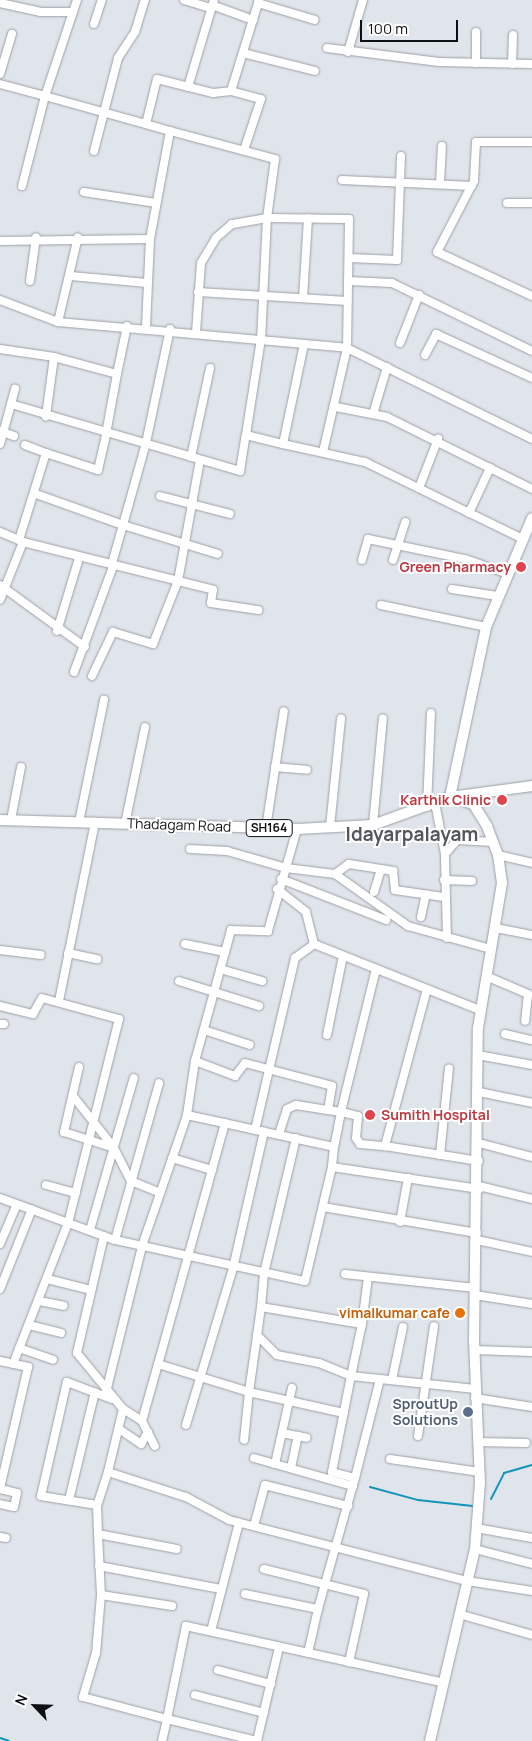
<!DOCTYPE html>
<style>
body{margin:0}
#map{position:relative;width:532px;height:1741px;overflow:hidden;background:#e0e4eb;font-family:Manrope,sans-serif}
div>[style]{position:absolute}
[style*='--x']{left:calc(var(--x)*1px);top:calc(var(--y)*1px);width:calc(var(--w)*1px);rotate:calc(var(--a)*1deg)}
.stream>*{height:2px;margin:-1px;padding:0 1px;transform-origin:1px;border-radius:1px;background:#1395bb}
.roads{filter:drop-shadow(0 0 1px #9ca0a6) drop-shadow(0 0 1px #9ca0a6)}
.minor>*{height:8px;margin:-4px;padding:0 4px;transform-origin:4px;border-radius:4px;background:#fff}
.major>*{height:10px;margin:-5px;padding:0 5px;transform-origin:5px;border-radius:5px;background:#fff}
.dots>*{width:14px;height:14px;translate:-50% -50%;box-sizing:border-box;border:2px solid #fff;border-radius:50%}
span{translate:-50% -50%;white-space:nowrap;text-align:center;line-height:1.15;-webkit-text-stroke:4px #fff;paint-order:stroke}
.shield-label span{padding:1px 4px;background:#fff;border:1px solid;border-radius:4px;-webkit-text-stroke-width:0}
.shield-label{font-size:12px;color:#0f1013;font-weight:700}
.health-label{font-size:14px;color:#be3a42;font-weight:700}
.right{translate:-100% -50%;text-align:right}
.left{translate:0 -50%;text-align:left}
.street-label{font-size:14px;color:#0f1013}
.food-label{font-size:14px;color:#c56008;font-weight:700}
.service-label{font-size:14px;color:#4e5e75;font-weight:700}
.district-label{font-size:19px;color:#53565c;font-weight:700}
.north{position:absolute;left:10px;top:1681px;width:50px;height:50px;-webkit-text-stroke:4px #fff;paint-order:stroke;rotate:294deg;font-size:14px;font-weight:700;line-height:20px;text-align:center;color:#0f1013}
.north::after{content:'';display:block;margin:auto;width:18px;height:22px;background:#0f1013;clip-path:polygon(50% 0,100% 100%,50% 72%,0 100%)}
.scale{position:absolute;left:360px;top:20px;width:98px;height:22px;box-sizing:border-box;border:2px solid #0f1013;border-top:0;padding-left:6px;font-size:15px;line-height:18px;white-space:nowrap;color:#0f1013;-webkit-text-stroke:4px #fff;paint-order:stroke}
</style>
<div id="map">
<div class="stream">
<i style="--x:370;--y:1487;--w:50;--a:15.2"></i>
<i style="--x:418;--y:1500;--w:55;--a:6.2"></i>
<i style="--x:491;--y:1499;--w:29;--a:-63"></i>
<i style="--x:504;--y:1473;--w:29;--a:-16"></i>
<i style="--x:0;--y:1738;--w:9;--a:18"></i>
</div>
<div class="roads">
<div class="minor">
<i style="--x:77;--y:0;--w:101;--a:108.4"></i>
<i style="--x:45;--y:96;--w:105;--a:15.5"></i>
<i style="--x:184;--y:0;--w:28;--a:17"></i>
<i style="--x:0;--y:3;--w:42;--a:12.4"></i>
<i style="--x:41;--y:12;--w:32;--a:0"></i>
<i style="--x:258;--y:3;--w:59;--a:16.6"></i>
<i style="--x:212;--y:5;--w:44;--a:20.1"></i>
<i style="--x:94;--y:24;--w:25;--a:-72"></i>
<i style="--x:327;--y:48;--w:113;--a:7.1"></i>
<i style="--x:439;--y:62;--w:93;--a:1.2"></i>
<i style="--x:348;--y:52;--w:54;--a:-73.9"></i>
<i style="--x:243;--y:53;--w:74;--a:14"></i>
<i style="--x:476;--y:63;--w:31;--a:-90"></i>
<i style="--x:512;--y:64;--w:29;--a:-88"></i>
<i style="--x:0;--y:74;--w:42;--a:-73.3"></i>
<i style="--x:0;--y:84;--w:47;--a:14.9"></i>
<i style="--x:45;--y:96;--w:93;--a:104.3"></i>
<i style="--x:188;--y:87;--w:91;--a:-73.4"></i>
<i style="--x:231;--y:91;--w:31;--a:15"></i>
<i style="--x:261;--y:99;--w:54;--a:108.4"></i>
<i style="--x:170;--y:131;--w:109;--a:14.9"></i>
<i style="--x:275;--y:159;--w:60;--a:97.7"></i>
<i style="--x:267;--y:218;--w:36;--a:170"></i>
<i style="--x:232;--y:224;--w:21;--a:139"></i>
<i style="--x:216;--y:238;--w:29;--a:121"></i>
<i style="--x:201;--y:263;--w:69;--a:94.1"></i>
<i style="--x:532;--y:142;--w:56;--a:180"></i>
<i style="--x:476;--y:142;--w:39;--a:93"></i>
<i style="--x:474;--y:181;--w:80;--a:117.5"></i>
<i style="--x:437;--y:252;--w:105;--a:24.9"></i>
<i style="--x:94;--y:151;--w:96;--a:-75.5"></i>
<i style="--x:118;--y:58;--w:31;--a:-57"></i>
<i style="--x:135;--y:32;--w:34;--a:-73"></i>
<i style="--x:342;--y:180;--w:130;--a:2.6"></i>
<i style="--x:440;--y:183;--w:37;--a:-87"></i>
<i style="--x:84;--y:192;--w:73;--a:8.7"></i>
<i style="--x:507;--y:203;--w:25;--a:0"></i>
<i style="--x:150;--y:239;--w:110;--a:-79.5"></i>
<i style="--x:170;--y:131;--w:25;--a:-164"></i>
<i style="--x:146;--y:124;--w:46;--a:-76.3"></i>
<i style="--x:157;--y:79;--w:58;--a:14"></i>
<i style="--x:213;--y:93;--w:18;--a:-6"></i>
<i style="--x:231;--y:91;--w:95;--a:-72.9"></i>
<i style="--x:0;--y:241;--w:150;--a:-0.8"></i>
<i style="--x:150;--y:239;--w:88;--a:92.6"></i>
<i style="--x:349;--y:258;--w:48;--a:2.4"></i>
<i style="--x:397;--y:260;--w:104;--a:-87.8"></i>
<i style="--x:71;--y:276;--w:76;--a:5.3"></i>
<i style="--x:30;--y:281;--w:44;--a:-82.2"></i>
<i style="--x:348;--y:281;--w:44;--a:2.6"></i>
<i style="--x:392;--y:283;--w:156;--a:25.9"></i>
<i style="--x:198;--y:292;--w:150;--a:3.4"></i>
<i style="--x:303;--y:298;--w:80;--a:-86.4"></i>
<i style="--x:0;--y:300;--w:62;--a:20.8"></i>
<i style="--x:58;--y:322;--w:290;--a:5.1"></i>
<i style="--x:347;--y:348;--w:206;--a:26.2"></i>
<i style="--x:58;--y:322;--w:87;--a:-76.8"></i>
<i style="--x:170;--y:329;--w:116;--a:101.9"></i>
<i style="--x:146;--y:443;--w:85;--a:105.7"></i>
<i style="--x:123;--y:525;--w:99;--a:17"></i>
<i style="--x:400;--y:343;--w:52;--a:-68.4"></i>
<i style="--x:0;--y:349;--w:55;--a:8.4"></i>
<i style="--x:54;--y:357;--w:60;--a:97.7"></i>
<i style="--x:425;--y:355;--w:24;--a:-62"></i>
<i style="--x:436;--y:334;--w:106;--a:24.6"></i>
<i style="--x:117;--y:374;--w:49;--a:-78.2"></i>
<i style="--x:11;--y:404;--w:16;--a:-75"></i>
<i style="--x:336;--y:407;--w:52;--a:11.1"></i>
<i style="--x:387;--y:417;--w:162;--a:26.4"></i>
<i style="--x:373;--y:414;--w:49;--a:-73.4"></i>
<i style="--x:0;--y:431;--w:15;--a:20"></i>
<i style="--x:0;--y:444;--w:41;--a:-74.6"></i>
<i style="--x:11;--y:404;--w:239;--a:16.3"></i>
<i style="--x:240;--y:471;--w:36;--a:-81"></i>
<i style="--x:283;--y:444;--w:102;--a:-78.1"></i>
<i style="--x:25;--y:445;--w:22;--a:21"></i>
<i style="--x:323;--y:452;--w:107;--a:-77"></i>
<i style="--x:347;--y:348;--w:129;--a:-89.1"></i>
<i style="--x:349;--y:219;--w:82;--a:-179.3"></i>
<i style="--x:267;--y:218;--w:121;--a:92.8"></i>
<i style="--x:261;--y:339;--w:97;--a:98.9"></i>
<i style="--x:246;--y:435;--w:38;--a:14"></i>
<i style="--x:283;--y:444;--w:84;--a:12.4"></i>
<i style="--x:365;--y:462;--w:174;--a:26"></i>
<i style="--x:191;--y:457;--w:91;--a:-77.9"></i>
<i style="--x:419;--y:488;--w:53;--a:-68.8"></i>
<i style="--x:36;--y:494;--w:92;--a:19.6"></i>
<i style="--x:123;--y:525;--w:40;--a:106"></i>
<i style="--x:160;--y:496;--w:72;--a:14.4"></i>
<i style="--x:469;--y:513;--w:50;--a:-65"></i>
<i style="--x:0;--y:532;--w:25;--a:23"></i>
<i style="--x:23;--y:542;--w:62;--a:111.6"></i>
<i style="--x:19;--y:540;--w:91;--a:-72.8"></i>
<i style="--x:46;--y:453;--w:55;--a:18.1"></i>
<i style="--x:98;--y:470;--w:37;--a:-77"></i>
<i style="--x:106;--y:434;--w:61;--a:-79.6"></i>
<i style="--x:117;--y:374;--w:65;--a:-164.9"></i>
<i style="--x:23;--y:542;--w:160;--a:14.1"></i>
<i style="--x:178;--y:581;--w:123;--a:-79.7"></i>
<i style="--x:362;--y:560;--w:22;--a:-74"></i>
<i style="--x:368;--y:539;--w:99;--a:11.7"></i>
<i style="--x:465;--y:559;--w:43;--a:18.9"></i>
<i style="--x:393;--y:560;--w:40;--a:-72"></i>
<i style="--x:0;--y:585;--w:105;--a:36.1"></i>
<i style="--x:452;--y:589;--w:46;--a:8.8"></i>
<i style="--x:381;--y:605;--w:107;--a:11.8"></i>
<i style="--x:57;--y:631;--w:76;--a:-73.2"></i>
<i style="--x:74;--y:672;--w:115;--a:-69.7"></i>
<i style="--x:92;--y:676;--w:49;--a:-64.5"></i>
<i style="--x:113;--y:632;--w:42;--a:16.7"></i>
<i style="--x:153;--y:644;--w:68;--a:-68.4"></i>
<i style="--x:178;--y:581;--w:36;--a:14"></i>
<i style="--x:213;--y:590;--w:13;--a:99"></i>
<i style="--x:211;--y:603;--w:48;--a:8.5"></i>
<i style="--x:275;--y:767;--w:32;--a:5"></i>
<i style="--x:435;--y:803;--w:52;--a:78.9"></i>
<i style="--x:427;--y:807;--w:94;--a:-87.6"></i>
<i style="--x:11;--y:820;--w:54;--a:-79.3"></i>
<i style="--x:79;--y:822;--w:125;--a:-78.4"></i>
<i style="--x:125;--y:824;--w:99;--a:-78.3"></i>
<i style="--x:373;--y:825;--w:107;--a:-84.7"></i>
<i style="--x:330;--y:827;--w:109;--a:-84.2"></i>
<i style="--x:266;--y:828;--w:118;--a:-81.3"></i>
<i style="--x:190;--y:849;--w:37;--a:3"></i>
<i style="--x:227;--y:851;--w:61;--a:16.1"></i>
<i style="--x:286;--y:868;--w:49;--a:7"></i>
<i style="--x:335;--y:874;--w:17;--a:-36"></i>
<i style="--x:349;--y:864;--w:45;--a:9"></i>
<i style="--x:393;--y:871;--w:19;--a:84"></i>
<i style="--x:395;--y:890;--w:49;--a:8.3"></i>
<i style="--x:498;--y:855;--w:35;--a:13"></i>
<i style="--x:335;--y:874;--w:90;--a:35.5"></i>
<i style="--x:408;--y:926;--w:86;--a:15.5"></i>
<i style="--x:281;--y:879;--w:113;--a:21.3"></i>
<i style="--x:444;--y:880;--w:28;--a:2"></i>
<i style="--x:277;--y:889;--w:37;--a:38"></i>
<i style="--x:306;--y:912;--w:33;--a:76"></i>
<i style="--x:314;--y:944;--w:179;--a:21.7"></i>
<i style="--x:374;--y:892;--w:24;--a:-73"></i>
<i style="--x:421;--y:917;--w:19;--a:-78"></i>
<i style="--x:496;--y:928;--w:37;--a:11"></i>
<i style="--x:447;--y:938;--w:84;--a:-91.4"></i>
<i style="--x:445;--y:854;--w:18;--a:-49"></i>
<i style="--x:457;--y:840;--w:36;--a:3"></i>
<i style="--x:185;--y:944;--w:41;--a:11.3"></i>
<i style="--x:0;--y:950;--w:41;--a:7"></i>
<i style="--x:68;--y:953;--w:30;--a:12"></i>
<i style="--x:220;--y:969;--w:44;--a:15.9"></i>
<i style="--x:376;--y:969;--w:147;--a:103.8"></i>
<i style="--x:341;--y:1112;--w:17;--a:13"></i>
<i style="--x:358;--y:1116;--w:22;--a:95"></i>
<i style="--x:356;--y:1138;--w:7;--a:56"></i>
<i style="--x:360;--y:1144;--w:25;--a:5"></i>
<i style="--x:486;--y:976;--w:46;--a:23.2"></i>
<i style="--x:528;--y:994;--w:27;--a:96"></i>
<i style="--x:179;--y:981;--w:84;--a:17.4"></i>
<i style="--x:427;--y:989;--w:163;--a:105"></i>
<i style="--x:385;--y:1146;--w:95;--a:9.1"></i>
<i style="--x:59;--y:1001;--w:183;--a:-78.6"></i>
<i style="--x:0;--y:1006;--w:34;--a:14"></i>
<i style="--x:33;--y:1014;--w:18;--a:-61"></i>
<i style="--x:42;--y:998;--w:80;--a:15.3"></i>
<i style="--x:119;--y:1019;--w:210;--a:104"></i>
<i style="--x:68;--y:1223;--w:151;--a:111.3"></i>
<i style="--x:0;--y:1024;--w:4;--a:0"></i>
<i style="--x:204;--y:1030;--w:48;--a:18.1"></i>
<i style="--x:505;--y:1034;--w:28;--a:13"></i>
<i style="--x:327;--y:1035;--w:81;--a:-78.6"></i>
<i style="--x:478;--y:1055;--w:55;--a:10.5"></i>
<i style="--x:195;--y:1061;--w:136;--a:-74.6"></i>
<i style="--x:231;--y:930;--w:37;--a:2"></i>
<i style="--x:268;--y:931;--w:106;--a:-74.1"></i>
<i style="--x:79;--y:1067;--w:67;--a:103"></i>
<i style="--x:64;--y:1132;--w:52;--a:17.7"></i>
<i style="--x:479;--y:1092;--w:54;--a:11.7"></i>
<i style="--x:73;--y:1096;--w:66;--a:51.7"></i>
<i style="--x:114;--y:1148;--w:37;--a:63"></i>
<i style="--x:131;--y:1181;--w:31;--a:22"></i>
<i style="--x:187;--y:1115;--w:55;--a:-81.6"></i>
<i style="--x:195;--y:1061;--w:43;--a:20.6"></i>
<i style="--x:235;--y:1076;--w:16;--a:-52"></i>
<i style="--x:245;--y:1063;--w:90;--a:14.8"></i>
<i style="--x:332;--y:1086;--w:24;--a:99"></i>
<i style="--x:328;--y:1110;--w:13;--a:9"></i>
<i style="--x:341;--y:1112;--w:36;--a:101"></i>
<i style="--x:225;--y:1123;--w:250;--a:105.5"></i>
<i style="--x:158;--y:1364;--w:95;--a:17.1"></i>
<i style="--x:249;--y:1392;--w:48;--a:95.9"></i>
<i style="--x:255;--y:1130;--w:177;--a:-76.9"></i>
<i style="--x:295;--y:958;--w:24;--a:-36"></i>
<i style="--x:279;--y:1134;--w:26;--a:-72"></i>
<i style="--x:287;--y:1109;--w:10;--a:-24"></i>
<i style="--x:296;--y:1105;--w:32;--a:9"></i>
<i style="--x:296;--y:1138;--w:139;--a:103.3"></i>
<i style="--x:264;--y:1273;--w:34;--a:95"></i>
<i style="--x:261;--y:1307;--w:102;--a:9.6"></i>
<i style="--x:362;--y:1324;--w:53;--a:101.9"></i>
<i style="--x:351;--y:1376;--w:125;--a:6"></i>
<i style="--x:479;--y:1143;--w:55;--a:14.8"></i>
<i style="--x:440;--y:1155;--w:87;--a:-84.1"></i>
<i style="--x:172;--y:1158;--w:42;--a:16.7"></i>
<i style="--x:46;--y:1185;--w:31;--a:15"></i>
<i style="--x:479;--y:1186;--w:55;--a:13.8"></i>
<i style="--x:0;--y:1198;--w:122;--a:20.1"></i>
<i style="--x:115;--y:1240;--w:194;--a:12.2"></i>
<i style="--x:305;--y:1281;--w:117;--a:-76.7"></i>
<i style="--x:332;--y:1167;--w:149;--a:8.5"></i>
<i style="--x:323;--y:1207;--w:156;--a:9.6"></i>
<i style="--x:400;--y:1222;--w:45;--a:-79.7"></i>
<i style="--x:90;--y:1230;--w:158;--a:-73.9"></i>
<i style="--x:104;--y:1236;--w:120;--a:103"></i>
<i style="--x:77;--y:1353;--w:72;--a:50.6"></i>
<i style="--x:123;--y:1409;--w:65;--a:103.4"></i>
<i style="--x:108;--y:1472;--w:82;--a:17.8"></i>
<i style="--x:186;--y:1497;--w:49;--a:28.1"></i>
<i style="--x:229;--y:1520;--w:246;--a:14.4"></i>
<i style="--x:467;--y:1581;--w:66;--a:8.7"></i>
<i style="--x:115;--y:1240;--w:163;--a:-74.3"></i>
<i style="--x:477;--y:1240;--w:56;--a:12.3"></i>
<i style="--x:0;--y:1244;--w:43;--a:-67"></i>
<i style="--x:345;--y:1274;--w:131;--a:6.1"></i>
<i style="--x:47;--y:1279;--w:45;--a:14"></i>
<i style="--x:0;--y:1289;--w:86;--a:-68.2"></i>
<i style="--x:475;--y:1295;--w:58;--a:9"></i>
<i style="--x:39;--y:1301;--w:25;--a:11"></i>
<i style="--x:261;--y:1307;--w:86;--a:98"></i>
<i style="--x:249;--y:1392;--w:97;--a:12.5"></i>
<i style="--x:362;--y:1324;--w:47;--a:-82.7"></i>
<i style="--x:29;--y:1325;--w:33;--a:14"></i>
<i style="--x:257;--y:1335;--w:28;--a:45"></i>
<i style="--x:277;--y:1355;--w:43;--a:10.8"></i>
<i style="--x:319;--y:1363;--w:35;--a:22"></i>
<i style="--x:351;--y:1376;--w:98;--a:101.2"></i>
<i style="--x:332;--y:1472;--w:24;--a:15"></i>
<i style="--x:355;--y:1478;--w:136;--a:105.8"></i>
<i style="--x:19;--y:1348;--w:36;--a:19"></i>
<i style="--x:474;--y:1350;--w:58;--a:2"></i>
<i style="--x:0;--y:1361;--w:29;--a:12"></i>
<i style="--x:28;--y:1367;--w:124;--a:103"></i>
<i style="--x:392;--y:1380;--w:54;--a:-78.3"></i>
<i style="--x:106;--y:1392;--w:150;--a:-76.1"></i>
<i style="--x:142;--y:1246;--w:139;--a:-71"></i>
<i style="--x:187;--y:1115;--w:150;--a:12.3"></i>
<i style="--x:334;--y:1147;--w:20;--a:96"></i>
<i style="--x:475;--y:1398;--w:58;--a:9"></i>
<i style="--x:123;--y:1409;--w:22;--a:32"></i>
<i style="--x:142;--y:1421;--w:59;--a:-74.3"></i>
<i style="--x:142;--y:1421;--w:28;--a:63"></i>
<i style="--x:186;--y:1425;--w:164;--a:-73.3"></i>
<i style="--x:233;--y:1268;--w:140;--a:-77.2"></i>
<i style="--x:119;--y:1429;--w:27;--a:34"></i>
<i style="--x:141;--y:1444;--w:14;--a:-60"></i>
<i style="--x:282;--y:1433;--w:25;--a:11"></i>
<i style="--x:418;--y:1436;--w:111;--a:-81.7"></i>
<i style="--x:478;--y:1442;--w:48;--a:1.2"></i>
<i style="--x:254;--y:1458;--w:103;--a:15.8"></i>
<i style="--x:390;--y:1459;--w:91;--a:8.2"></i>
<i style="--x:275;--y:1464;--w:78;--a:-77.4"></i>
<i style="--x:291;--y:1468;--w:33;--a:-78"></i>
<i style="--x:108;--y:1472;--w:35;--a:108"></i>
<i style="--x:97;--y:1505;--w:29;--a:88"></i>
<i style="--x:98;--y:1534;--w:80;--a:10.8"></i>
<i style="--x:355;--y:1478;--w:102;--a:-75.8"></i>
<i style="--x:0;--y:1489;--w:17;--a:13"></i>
<i style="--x:17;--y:1493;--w:14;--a:102"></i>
<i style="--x:14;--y:1507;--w:14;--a:-168"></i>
<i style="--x:69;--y:1500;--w:111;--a:-76.5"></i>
<i style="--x:97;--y:1505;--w:57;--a:-170.9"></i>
<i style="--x:41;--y:1496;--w:117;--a:-77.2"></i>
<i style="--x:67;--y:1382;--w:48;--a:20.7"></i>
<i style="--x:254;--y:1526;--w:42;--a:-75"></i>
<i style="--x:265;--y:1485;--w:86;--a:14.2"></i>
<i style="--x:476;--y:1528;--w:57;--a:10.1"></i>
<i style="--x:98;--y:1534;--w:61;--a:87.2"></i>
<i style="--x:101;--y:1595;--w:72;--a:8.8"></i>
<i style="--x:0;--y:1537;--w:6;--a:9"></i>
<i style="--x:475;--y:1549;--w:59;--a:14.7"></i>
<i style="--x:99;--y:1566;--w:124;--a:10.7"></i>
<i style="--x:264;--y:1569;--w:103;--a:14"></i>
<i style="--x:364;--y:1594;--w:70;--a:102.4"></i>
<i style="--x:245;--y:1594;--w:75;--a:11.6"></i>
<i style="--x:318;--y:1609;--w:45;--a:102.8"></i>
<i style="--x:101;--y:1595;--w:58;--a:94.9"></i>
<i style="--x:96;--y:1653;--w:46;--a:106.5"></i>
<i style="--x:83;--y:1697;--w:87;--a:14.7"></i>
<i style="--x:167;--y:1719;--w:95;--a:-78.5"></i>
<i style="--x:186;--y:1626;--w:260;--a:12.4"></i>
<i style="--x:459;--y:1614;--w:76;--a:16"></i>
<i style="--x:211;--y:1631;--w:112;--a:-75.5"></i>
<i style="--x:218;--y:1670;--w:55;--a:14.8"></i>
<i style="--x:195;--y:1695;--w:71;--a:14.6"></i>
<i style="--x:162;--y:1741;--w:23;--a:-77"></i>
<i style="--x:167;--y:1719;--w:93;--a:13.7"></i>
<i style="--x:257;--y:1741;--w:97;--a:-76.8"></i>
</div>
<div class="major">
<i style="--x:0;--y:820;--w:297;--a:1.7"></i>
<i style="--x:297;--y:829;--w:76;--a:-3"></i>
<i style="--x:373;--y:825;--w:82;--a:-20"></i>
<i style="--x:450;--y:797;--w:83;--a:-7.6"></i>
<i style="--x:430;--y:1741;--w:197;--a:-76.8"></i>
<i style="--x:475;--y:1549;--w:66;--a:-85.7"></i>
<i style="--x:480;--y:1483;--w:141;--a:-92.4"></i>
<i style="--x:474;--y:1342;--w:314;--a:-89.3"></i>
<i style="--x:478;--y:1028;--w:147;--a:-80.6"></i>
<i style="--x:502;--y:883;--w:28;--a:-98"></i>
<i style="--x:498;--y:855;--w:31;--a:-111"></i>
<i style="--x:487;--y:826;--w:26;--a:-122"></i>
<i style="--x:473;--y:804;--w:24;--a:-163"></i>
<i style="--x:450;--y:797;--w:174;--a:-78"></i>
<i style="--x:486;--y:627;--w:118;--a:-67.1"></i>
</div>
</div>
<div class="dots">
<i style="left:521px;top:567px;background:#e0444e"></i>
<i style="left:502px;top:800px;background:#e0444e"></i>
<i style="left:370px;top:1115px;background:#e0444e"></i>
<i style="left:460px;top:1313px;background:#e8710a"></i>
<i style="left:468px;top:1412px;background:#5c6f8a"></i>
</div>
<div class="shield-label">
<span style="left:269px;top:828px">SH164</span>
</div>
<div class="health-label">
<span class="right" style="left:511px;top:567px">Green Pharmacy</span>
<span class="right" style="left:491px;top:800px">Karthik Clinic</span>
<span class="left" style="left:381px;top:1115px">Sumith Hospital</span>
</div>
<div class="street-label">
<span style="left:179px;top:825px;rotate:2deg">Thadagam Road</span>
</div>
<div class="food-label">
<span class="right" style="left:450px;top:1313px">vimalkumar cafe</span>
</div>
<div class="service-label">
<span class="right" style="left:458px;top:1412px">SproutUp<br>Solutions</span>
</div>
<div class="district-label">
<span style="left:412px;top:835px">Idayarpalayam</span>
</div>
<div class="north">N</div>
<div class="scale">100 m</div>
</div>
